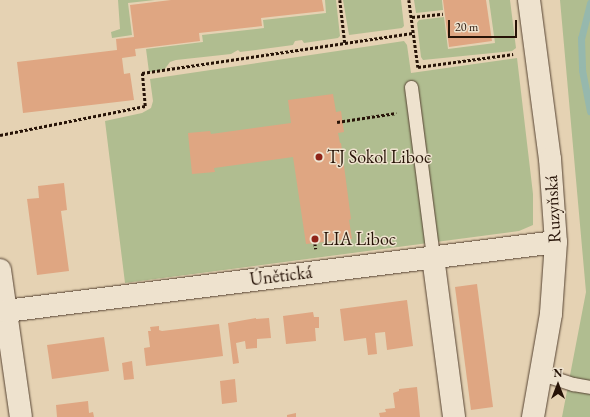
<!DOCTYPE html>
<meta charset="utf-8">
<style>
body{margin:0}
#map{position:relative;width:590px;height:417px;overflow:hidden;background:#e5d2b3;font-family:"EB Garamond",serif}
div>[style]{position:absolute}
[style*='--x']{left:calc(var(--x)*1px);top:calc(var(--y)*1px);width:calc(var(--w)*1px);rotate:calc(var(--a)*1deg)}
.green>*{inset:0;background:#b0bd90}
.stream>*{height:7px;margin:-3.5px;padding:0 3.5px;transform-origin:3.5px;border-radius:3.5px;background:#96b8ad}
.building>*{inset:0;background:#dfa682}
.path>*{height:2.5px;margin-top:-1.25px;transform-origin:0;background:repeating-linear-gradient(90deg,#261307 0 3px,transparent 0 5px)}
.roads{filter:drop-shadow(0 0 1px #564332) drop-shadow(0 0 1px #564332)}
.service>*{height:13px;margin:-6.5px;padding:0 6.5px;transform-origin:6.5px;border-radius:6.5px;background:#eee2ce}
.minor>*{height:22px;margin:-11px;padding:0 11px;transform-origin:11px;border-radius:11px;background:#eee2ce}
.tertiary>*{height:22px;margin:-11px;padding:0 11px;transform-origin:11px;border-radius:11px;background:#eee2ce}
.dots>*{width:11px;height:11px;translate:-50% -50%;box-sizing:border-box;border:2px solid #eee2ce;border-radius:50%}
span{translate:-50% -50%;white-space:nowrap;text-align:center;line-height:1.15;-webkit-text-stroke:3px #eee2ce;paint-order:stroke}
.poi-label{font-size:18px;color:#261307}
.left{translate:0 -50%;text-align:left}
.street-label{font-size:18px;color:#261307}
.north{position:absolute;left:538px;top:365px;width:40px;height:40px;-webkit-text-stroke:3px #eee2ce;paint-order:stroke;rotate:0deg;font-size:11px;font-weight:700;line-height:16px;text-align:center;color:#261307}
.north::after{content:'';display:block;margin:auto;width:14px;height:18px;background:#261307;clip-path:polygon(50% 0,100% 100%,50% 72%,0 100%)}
.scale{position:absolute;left:448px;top:20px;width:69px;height:18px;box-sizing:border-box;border:2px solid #261307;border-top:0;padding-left:5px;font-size:12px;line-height:14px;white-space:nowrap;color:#261307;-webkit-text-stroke:3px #eee2ce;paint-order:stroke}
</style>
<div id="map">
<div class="green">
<i style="clip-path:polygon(118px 0,155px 0,128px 3px,132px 35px,112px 38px,111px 32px,120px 29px)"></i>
<i style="clip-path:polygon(325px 0,336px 0,340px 36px,338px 38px,304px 43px,302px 40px,295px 41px,293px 45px,240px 52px,238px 50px,231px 54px,176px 60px,170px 62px,164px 70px,149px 72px,146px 49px,203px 42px,202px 35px,264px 28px,263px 20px,326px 13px)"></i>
<i style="clip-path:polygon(343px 0,401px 0,404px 26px,402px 28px,349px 35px)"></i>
<i style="clip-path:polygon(414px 0,442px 0,443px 10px,416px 13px)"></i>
<i style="clip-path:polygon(489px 0,510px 0,516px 48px,512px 51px,423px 60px,421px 57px,417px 23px,419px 20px,444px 17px,448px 49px,495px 43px)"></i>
<i style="clip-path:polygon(560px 0,590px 0,590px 417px,562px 417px,586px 292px)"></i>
<i style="clip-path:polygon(404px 41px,407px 45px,411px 73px,517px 58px,533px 194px,533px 225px,519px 231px,125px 283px,105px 121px,142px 113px,151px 108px,153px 101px,150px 79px)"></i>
</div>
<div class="stream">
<i style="--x:590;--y:3;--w:36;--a:104"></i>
<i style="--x:581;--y:38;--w:32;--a:88"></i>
<i style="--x:582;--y:70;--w:42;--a:79"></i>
</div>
<div class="building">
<i style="clip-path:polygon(171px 0,322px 0,324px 11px,261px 18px,262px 26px,199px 33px,200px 41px,135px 49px,136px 56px,122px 58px,124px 74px,130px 73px,134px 100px,23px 113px,17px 62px,117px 50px,116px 39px,134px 37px,130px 5px)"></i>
<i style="clip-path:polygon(443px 0,486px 0,492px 41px,449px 47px)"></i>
<i style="clip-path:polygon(333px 94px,336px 112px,341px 111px,344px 132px,338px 133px,340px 143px,341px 143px,351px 219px,349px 220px,352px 239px,306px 244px,293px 157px,214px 168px,215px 172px,192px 174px,188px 133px,210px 131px,211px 134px,291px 123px,288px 100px)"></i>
<i style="clip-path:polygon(64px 183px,67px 210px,61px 211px,69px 271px,37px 275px,27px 199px,39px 198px,38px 186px)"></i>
<i style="clip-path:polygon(477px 284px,493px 407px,471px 410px,455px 287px)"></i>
<i style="clip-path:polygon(407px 300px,413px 346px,387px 350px,385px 332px,375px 333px,377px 354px,368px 355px,366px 338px,344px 341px,340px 309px)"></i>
<i style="clip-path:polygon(313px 312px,314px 317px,319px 317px,319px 328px,315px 328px,316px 341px,286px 344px,283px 316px)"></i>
<i style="clip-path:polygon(256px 318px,256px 319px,269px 318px,271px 338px,257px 339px,257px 348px,246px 349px,245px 341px,236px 343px,239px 363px,233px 364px,228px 323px)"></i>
<i style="clip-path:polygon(219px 324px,223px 356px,146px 366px,144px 348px,150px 347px,148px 331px,151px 331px,150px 327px,159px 326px,159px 330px,162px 331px)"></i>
<i style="clip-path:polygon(104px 337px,109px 371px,52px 379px,47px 345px)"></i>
<i style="clip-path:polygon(132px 361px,134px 379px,124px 380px,122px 363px)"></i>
<i style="clip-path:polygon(235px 379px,237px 402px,222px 404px,220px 381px)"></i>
<i style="clip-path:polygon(417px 387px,420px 417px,380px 417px,379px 413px,386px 412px,385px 409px,395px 408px,393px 393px,399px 391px,399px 389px)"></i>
<i style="clip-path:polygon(88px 401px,89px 413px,93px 412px,94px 417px,57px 417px,56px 405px)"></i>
<i style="clip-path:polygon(296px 413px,296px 417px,287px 417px,287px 415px)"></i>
</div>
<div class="path">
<i style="--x:340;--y:0;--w:43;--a:83.4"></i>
<i style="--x:409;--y:0;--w:68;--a:82.3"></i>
<i style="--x:418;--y:67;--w:96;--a:-7.8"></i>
<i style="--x:412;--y:17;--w:31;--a:-6"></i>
<i style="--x:337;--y:122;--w:60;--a:-8.7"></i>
<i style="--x:0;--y:135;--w:148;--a:-11.3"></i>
<i style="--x:145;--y:106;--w:33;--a:-95"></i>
<i style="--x:142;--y:73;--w:275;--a:-8.4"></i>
<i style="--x:315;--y:243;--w:6;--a:81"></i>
</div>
<div class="roads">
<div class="service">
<i style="--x:411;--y:87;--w:171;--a:82.6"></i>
<i style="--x:542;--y:374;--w:33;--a:18"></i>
<i style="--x:573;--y:384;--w:17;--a:10"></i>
</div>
<div class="minor">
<i style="--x:433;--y:257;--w:161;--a:82.5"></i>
<i style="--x:0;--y:270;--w:148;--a:81.9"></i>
<i style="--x:6;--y:311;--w:554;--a:-7.15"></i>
</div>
<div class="tertiary">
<i style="--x:529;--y:0;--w:160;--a:82.5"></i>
<i style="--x:550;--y:159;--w:83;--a:85.9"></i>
<i style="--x:556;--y:242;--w:72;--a:94"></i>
<i style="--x:551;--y:314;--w:105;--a:99.9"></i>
</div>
</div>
<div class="dots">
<i style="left:319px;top:157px;background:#8f2418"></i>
<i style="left:315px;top:239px;background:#8f2418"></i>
</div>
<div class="poi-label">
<span class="left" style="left:327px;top:157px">TJ Sokol Liboc</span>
<span class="left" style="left:323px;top:239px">LIA Liboc</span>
</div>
<div class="street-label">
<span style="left:553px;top:209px;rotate:-93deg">Ruzyňská</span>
<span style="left:281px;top:276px;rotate:-7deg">Únětická</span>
</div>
<div class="north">N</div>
<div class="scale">20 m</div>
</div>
